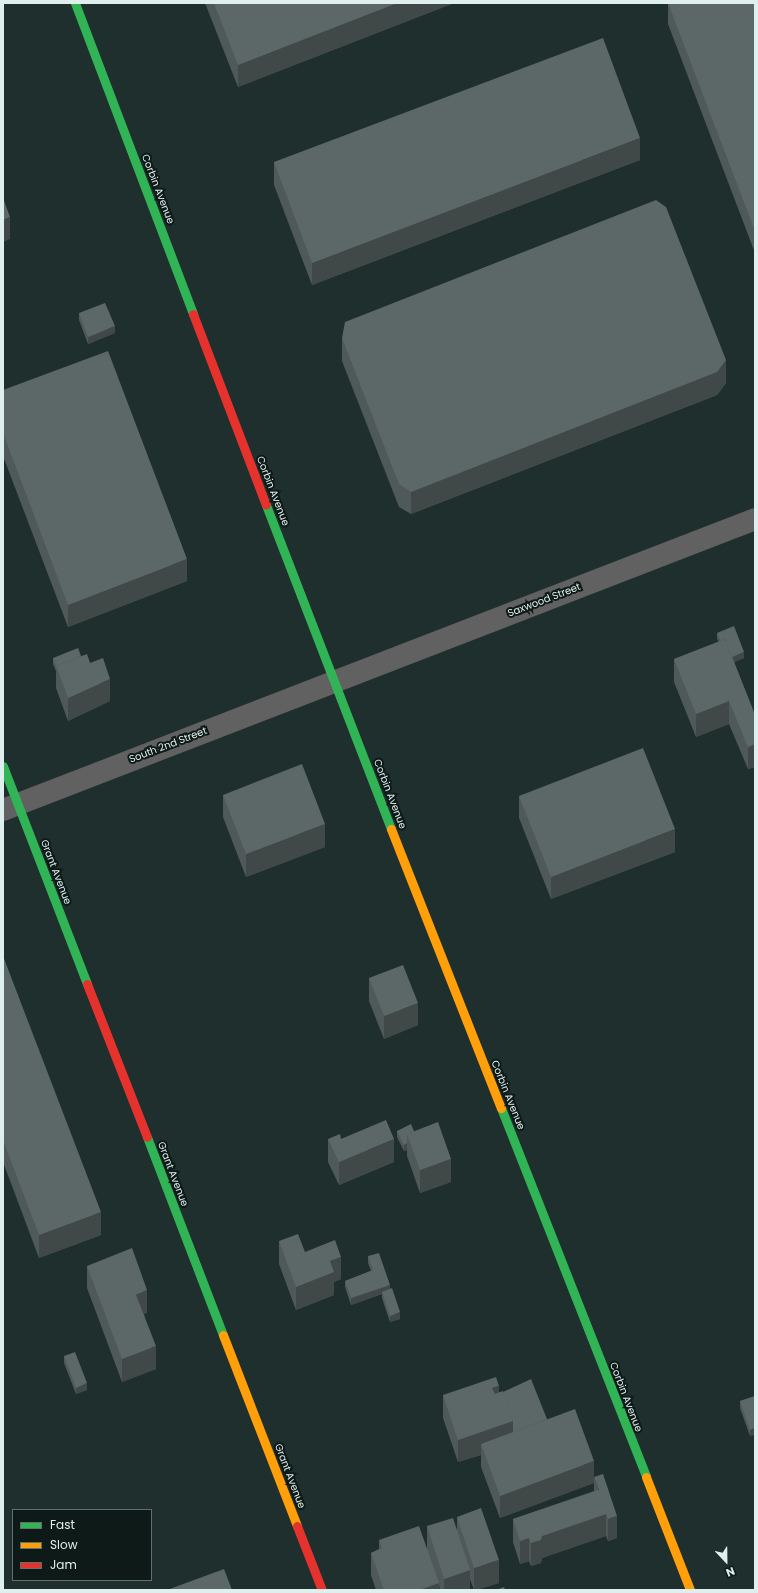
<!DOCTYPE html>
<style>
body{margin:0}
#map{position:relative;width:758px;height:1593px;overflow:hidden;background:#1f2f2d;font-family:Poppins,sans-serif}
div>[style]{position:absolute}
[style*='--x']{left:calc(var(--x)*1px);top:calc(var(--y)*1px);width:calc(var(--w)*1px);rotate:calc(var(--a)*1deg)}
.street>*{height:22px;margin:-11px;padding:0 11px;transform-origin:11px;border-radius:11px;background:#626161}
.fast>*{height:9px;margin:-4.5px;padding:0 4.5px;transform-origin:4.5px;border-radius:4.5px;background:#30b455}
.slow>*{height:9px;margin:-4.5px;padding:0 4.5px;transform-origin:4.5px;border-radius:4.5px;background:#ff9f0a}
.jam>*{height:9px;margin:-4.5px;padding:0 4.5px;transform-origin:4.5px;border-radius:4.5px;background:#e5322d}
.wall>*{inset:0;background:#4f5959}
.shaded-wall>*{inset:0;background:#404948}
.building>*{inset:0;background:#5c6867}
span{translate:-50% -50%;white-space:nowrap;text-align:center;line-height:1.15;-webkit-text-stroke:4px #0e1a18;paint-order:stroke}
.street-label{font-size:10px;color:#dfefed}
.frame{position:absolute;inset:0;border:4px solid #dfefed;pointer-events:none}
.legend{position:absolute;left:12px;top:1509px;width:140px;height:72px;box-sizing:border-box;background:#0e1a18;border:1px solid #626f6d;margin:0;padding:5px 7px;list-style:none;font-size:12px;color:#dfefed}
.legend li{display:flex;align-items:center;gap:8px;height:20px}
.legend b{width:20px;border:1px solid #626f6d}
.north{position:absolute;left:706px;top:1541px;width:40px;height:40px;-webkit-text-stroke:3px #0e1a18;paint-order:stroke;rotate:158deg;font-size:11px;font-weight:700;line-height:16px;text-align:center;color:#dfefed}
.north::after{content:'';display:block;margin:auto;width:14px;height:18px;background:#dfefed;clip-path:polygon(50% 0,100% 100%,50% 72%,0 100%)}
</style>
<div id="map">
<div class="street">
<i style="--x:3;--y:810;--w:806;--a:-21.15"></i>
</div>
<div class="fast">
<i style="--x:75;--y:3;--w:333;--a:69.2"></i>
<i style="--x:266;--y:505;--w:347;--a:68.9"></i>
<i style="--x:3;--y:766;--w:234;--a:68.9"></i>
<i style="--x:501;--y:1108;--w:396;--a:68.5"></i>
<i style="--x:147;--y:1137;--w:212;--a:69"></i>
</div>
<div class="slow">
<i style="--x:391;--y:829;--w:300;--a:68.5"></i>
<i style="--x:223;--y:1335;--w:205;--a:68.8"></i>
<i style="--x:646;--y:1477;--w:121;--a:68.7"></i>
</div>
<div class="jam">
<i style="--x:193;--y:314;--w:204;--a:69.1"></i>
<i style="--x:87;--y:984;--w:164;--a:68.6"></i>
<i style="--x:297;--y:1526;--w:69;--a:68.7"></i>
</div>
<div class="wall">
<i style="clip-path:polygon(205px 3px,454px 3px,238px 87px)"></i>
<i style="clip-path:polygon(668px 3px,755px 3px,755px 253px,668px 24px)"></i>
<i style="clip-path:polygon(640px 160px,312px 285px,274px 185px,274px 162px)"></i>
<i style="clip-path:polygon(79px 313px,115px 333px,88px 344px,79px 320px)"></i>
<i style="clip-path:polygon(342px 338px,726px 383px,717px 395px,411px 514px,399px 507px,342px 361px)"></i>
<i style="clip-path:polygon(3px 390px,187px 581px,68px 627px,3px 456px)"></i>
<i style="clip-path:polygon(717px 633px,744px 658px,734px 662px,755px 715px,755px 767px,748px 769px,729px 724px,696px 737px,674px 682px,674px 659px,719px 642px,717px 639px)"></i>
<i style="clip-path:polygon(81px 656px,90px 663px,110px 701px,68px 721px,56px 688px,56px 671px,53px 664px,53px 658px)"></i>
<i style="clip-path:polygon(223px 795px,325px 847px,246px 877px,223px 817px)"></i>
<i style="clip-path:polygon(519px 796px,675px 852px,551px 899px,519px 818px)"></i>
<i style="clip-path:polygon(3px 956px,101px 1235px,39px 1258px,3px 1162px)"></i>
<i style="clip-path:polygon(369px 978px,418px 1025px,384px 1039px,369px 1001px)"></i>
<i style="clip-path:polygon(397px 1131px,414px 1131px,451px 1182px,420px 1193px,407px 1156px,407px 1150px,404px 1151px,397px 1137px)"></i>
<i style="clip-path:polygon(328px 1139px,341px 1139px,394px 1162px,339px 1185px,328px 1162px)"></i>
<i style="clip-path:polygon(279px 1241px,305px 1252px,341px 1279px,334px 1282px,334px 1295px,296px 1310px,279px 1264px)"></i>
<i style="clip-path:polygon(368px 1256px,390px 1289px,400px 1319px,390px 1322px,382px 1298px,382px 1294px,351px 1305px,345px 1287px,345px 1281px,371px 1271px,368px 1263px)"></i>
<i style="clip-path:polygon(87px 1266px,147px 1313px,144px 1314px,156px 1369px,122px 1382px,87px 1288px)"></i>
<i style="clip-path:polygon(64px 1356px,87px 1390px,76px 1394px,64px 1363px)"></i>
<i style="clip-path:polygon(499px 1392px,547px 1419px,594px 1477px,617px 1538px,608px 1541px,606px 1536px,542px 1558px,541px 1563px,531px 1566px,529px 1561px,520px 1564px,513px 1542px,513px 1519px,594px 1491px,594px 1483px,500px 1518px,481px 1467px,481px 1455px,458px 1462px,443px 1418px,443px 1395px)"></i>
<i style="clip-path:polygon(755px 1396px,750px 1436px,740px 1408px,740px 1401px)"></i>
<i style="clip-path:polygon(457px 1517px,499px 1583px,476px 1590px,474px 1590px,470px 1579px,470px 1590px,440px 1590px,439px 1585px,439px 1590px,376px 1590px,371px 1575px,371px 1553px,379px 1549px,379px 1540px,427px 1549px,427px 1526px,457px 1529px)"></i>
</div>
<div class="shaded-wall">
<i style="clip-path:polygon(397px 3px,454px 3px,238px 87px,238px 65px)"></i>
<i style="clip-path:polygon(640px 138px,640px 160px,312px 285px,312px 263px)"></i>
<i style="clip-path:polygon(10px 217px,10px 239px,3px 242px,3px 220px)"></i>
<i style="clip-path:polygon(115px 326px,115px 333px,88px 344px,88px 337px)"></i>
<i style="clip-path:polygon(726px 360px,726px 383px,717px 395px,411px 514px,411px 492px)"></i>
<i style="clip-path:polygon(187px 559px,187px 581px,68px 627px,68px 605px)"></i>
<i style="clip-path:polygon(744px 652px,744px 658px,728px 665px,728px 658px)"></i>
<i style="clip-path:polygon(110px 679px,110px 701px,68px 721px,68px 698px)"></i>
<i style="clip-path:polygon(729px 701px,729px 724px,696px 737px,696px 714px)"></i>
<i style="clip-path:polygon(755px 744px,755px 767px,748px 769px,748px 747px)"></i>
<i style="clip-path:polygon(325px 824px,325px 847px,246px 877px,246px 854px)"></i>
<i style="clip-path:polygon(675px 829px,675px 852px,551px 899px,551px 877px)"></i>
<i style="clip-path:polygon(418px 1003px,418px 1025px,384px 1039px,384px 1016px)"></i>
<i style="clip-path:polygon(394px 1139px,394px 1162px,339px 1185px,339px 1162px)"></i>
<i style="clip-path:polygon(407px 1143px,407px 1150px,404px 1151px,404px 1145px)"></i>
<i style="clip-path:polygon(451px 1159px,451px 1182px,420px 1193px,420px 1170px)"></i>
<i style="clip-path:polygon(101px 1212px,101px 1235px,39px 1258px,39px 1235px)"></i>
<i style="clip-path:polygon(341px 1257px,341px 1279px,334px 1282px,334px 1295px,296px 1310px,296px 1287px,330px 1261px)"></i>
<i style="clip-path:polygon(390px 1285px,390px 1292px,382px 1292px,382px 1294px,351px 1305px,351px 1298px)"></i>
<i style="clip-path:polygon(147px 1290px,147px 1313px,136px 1317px,136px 1295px)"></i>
<i style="clip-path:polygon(400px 1312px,400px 1319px,390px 1322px,390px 1316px)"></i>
<i style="clip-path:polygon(156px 1346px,156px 1369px,122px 1382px,122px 1359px)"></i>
<i style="clip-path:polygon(87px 1383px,87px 1390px,76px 1394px,76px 1388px)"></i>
<i style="clip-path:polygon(499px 1386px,499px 1409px,492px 1388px)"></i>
<i style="clip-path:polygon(513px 1421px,513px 1444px,481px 1444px,481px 1455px,458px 1462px,458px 1440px)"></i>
<i style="clip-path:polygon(755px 1428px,755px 1435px,750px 1436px,750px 1430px)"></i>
<i style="clip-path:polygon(594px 1461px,594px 1483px,500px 1518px,500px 1496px)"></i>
<i style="clip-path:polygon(606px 1514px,606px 1536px,542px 1558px,541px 1563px,531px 1566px,531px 1543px,542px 1536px)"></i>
<i style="clip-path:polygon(617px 1516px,617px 1538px,608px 1541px,608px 1519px)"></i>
<i style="clip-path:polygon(529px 1538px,529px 1561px,520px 1564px,520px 1541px)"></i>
<i style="clip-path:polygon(499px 1560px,499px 1583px,476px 1590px,474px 1590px,474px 1568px)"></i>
<i style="clip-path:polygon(470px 1570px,470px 1590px,444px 1590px,444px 1579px)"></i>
<i style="clip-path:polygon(439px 1583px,439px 1590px,419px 1590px)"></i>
</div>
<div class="building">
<i style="clip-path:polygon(214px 3px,397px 3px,238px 65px)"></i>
<i style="clip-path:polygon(668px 3px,755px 3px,755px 231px)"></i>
<i style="clip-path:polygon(603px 38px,640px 138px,312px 263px,274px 162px)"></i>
<i style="clip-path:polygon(3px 198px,10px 217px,3px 220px)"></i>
<i style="clip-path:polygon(656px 200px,666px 207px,726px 360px,717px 372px,411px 492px,399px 484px,342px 338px,345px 322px)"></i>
<i style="clip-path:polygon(105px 303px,115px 326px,88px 337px,79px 313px)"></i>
<i style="clip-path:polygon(108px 351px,187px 559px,68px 605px,3px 433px,3px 390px)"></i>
<i style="clip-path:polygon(734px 626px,744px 652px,732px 657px,725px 639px,721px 641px,717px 633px)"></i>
<i style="clip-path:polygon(725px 639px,755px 715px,755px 744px,748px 747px,729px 701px,696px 714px,674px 659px)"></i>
<i style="clip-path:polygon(78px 648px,81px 656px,56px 666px,53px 658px)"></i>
<i style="clip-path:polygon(87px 654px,90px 663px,103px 658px,110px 679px,68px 698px,56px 666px)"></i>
<i style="clip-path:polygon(643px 748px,675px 829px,551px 877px,519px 796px)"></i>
<i style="clip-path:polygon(302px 764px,325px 824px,246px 854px,223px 795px)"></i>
<i style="clip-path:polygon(3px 956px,101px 1212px,39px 1235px,3px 1140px)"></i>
<i style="clip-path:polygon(403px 965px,418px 1003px,384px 1016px,369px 978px)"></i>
<i style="clip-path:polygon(386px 1120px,394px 1139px,339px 1162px,328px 1139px,340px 1134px,341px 1139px)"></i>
<i style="clip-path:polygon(438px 1122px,451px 1159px,420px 1170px,407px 1134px)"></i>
<i style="clip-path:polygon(411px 1124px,414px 1131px,407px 1134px,407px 1143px,404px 1145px,397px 1131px)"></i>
<i style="clip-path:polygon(298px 1234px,305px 1252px,335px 1240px,341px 1257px,330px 1261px,334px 1272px,296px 1287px,279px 1241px)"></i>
<i style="clip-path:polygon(132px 1248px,147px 1290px,136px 1295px,156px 1346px,122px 1359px,87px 1266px)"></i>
<i style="clip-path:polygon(379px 1253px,390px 1285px,351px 1298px,345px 1281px,373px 1270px,368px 1256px)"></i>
<i style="clip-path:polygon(392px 1288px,400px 1312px,390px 1316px,382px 1292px)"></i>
<i style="clip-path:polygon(75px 1352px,87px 1383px,76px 1388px,64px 1356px)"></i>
<i style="clip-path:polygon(496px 1377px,499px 1386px,492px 1388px,495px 1394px,503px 1391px,513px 1421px,458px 1440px,443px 1395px)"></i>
<i style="clip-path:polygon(531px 1379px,547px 1419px,513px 1432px,513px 1421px,503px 1392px)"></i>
<i style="clip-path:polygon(755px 1396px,755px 1428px,750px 1430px,740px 1401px)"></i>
<i style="clip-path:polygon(575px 1409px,594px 1461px,500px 1496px,481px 1444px)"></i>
<i style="clip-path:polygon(603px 1474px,617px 1516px,608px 1519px,606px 1514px,542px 1536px,541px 1540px,531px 1543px,529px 1538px,520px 1541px,513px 1519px,599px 1490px,594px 1477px)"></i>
<i style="clip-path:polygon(481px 1508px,499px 1560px,474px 1568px,457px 1517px)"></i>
<i style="clip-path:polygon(453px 1518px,470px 1570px,444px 1579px,427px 1526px)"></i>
<i style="clip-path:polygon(419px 1526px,439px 1583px,419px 1590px,384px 1590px,371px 1553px,382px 1548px,379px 1540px)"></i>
<i style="clip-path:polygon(224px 1569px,232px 1590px,167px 1590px)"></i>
<i style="clip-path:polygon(504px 1587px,505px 1590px,496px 1590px)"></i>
</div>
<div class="street-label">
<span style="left:158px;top:189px;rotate:69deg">Corbin Avenue</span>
<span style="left:273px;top:491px;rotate:69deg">Corbin Avenue</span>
<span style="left:544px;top:600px;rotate:-21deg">Saxwood Street</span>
<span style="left:168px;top:745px;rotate:-21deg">South 2nd Street</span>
<span style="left:390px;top:794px;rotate:69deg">Corbin Avenue</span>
<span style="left:56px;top:872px;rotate:69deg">Grant Avenue</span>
<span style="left:508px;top:1095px;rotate:68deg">Corbin Avenue</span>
<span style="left:173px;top:1174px;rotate:69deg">Grant Avenue</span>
<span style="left:626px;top:1397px;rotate:69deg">Corbin Avenue</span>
<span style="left:290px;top:1476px;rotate:69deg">Grant Avenue</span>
</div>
<div class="frame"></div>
<ul class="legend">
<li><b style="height:5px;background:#30b455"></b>Fast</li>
<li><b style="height:5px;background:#ff9f0a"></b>Slow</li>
<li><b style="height:5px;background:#e5322d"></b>Jam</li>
</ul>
<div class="north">N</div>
</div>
